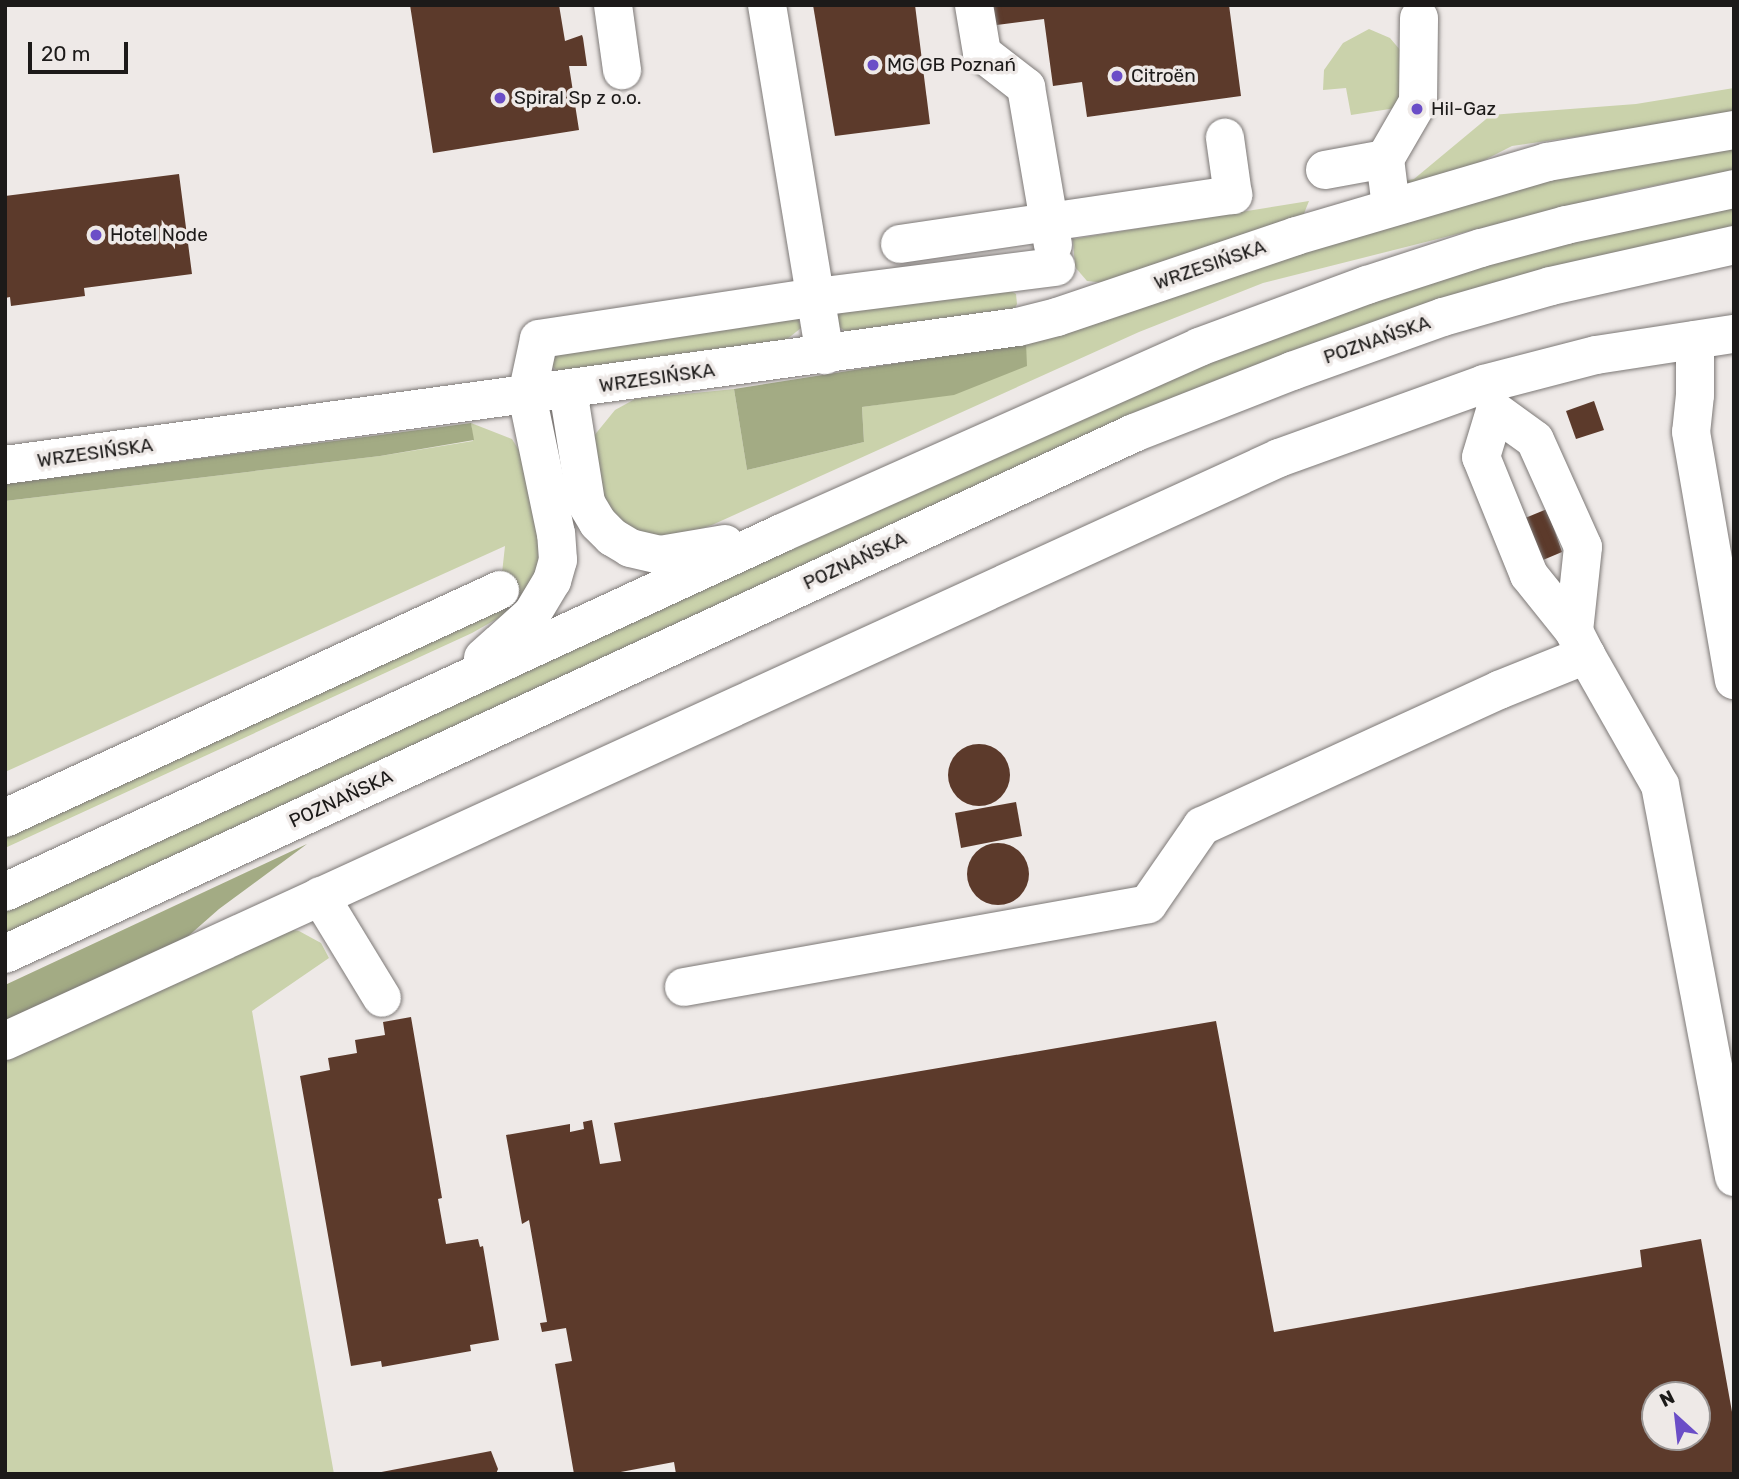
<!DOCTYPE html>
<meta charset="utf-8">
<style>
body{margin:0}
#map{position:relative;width:1739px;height:1479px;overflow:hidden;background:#eee9e7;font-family:Rubik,sans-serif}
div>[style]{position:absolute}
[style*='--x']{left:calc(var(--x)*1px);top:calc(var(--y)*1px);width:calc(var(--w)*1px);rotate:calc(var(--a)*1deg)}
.green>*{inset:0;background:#cad2ab}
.forest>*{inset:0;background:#a3ab84}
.building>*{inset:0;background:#5c3a2b}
.round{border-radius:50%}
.roads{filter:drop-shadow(0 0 2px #7d7977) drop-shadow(0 0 2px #7d7977)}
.minor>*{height:38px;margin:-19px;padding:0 19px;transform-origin:19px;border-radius:19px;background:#fff}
.major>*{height:38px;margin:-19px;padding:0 19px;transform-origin:19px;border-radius:19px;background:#fff}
.dots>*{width:19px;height:19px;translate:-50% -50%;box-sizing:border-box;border:4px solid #eee9e7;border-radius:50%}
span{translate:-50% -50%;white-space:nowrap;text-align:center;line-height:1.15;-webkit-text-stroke:7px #eee9e7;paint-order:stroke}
.poi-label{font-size:19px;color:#1c1a19}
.left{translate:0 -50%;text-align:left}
.street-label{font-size:19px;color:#1c1a19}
.frame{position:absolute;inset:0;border:7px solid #1c1a19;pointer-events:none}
.north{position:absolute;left:1641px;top:1381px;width:70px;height:70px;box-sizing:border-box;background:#eee9e7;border:2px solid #9a9695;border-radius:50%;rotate:333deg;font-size:19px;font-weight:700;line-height:28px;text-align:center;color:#1c1a19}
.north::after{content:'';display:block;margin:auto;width:24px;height:32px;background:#6b4ec7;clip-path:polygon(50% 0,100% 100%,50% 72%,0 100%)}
.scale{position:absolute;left:28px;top:42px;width:100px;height:32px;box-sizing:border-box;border:4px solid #1c1a19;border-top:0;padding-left:9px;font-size:21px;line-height:24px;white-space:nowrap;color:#1c1a19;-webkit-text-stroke:5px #eee9e7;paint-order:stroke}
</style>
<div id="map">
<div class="green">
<i style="clip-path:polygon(1369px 29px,1390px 38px,1406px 57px,1409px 79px,1396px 108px,1351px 115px,1346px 88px,1323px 90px,1324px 70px,1343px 43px)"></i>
<i style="clip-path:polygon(1734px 88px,1734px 114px,1512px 146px,1453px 176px,1407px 188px,1404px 181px,1414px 179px,1491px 115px,1636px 104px)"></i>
<i style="clip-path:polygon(1734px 142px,1734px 170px,1632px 190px,1263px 283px,1139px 332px,712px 525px,673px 538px,640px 536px,613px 517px,595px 493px,593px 437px,615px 410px,635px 399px,734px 389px,747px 470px,864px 442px,862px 407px,954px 394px,1026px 343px,1298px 248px,1538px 180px)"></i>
<i style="clip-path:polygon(1309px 201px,1303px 216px,1106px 283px,1087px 281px,1075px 267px,1073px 239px)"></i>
<i style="clip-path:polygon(1734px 205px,1734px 228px,1580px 261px,5px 936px,5px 908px,660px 607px,1221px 358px,1320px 320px,1507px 258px)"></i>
<i style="clip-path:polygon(1003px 286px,1016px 294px,1017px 304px,1014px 310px,850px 334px,839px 327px,838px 315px,846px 308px)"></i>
<i style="clip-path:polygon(798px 318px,801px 328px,786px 340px,559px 373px,552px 366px,559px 343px)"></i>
<i style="clip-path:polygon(471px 423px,512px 439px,536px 478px,546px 545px,528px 591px,509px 612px,472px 633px,5px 848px,5px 836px,499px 600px,505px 546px,5px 772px,5px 501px,380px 456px,473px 441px)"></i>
<i style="clip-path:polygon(279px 928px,299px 931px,321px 943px,329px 958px,252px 1011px,334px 1474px,5px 1474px,5px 1042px)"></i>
</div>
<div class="forest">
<i style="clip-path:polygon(1026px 343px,1027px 366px,954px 395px,862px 407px,864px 442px,747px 470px,734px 389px)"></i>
<i style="clip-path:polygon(471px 423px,474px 440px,380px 456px,5px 501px,5px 484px)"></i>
<i style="clip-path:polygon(307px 844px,219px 909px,177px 946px,5px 1026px,5px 985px)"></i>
</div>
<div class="building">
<i style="clip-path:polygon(410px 5px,559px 5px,565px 41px,582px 35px,583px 38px,587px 66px,569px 66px,579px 130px,433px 153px)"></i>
<i style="clip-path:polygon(813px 5px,915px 5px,930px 124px,835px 136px)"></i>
<i style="clip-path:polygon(987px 5px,1229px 5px,1241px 96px,1087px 117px,1082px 82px,1053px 86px,1044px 19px,989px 26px)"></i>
<i style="clip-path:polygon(179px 174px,192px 274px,84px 288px,85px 296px,11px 306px,10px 297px,5px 298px,5px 196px)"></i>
<i style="clip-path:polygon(1594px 401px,1604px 430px,1576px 439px,1566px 411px)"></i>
<i style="clip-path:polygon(1547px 509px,1562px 552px,1543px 560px,1523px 519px)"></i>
<i class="round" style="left:948px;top:744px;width:62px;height:62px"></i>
<i style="clip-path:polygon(1016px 802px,1022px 836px,961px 848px,955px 813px)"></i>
<i class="round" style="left:967px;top:843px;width:62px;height:62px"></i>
<i style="clip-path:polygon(411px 1017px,442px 1198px,438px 1199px,446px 1244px,478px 1239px,480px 1247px,483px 1246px,499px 1340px,470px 1345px,471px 1351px,382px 1367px,381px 1361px,351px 1366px,300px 1076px,330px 1070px,328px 1058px,357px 1053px,355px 1040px,385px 1035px,383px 1022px)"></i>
<i style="clip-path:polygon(evenodd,1216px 1021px,1274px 1332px,1642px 1267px,1640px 1250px,1701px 1239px,1734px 1423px,1734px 1474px,676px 1474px,674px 1462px,610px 1474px,574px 1474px,555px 1364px,572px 1361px,566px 1328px,542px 1332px,540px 1323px,547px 1322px,529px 1220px,522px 1224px,506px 1135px,570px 1124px,570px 1132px,584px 1129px,583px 1122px,592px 1120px,600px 1164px,621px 1161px,614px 1123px,1216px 1021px,1655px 1395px,1697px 1395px,1697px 1437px,1655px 1437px,1655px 1395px)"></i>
<i style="clip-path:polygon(491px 1451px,498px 1469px,496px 1474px,371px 1474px)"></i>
</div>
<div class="roads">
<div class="minor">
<i style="--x:613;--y:5;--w:66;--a:82.1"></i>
<i style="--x:767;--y:5;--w:355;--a:80.6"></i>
<i style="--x:974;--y:5;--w:49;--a:80.5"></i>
<i style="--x:982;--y:53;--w:56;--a:37.7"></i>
<i style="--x:1026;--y:87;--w:160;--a:80.3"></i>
<i style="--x:1325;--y:170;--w:61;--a:-10.4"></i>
<i style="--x:1391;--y:207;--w:48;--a:-97.1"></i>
<i style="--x:1385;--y:159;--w:66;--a:-59.9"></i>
<i style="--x:1418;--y:102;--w:84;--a:-89.3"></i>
<i style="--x:900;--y:244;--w:337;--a:-8.4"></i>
<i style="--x:1233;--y:195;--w:58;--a:-98"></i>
<i style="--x:1695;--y:340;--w:55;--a:90"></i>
<i style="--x:1695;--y:395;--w:37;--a:96"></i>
<i style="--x:1691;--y:432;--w:252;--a:80.2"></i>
<i style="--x:527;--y:395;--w:57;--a:-77.9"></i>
<i style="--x:539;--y:339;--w:281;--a:-8.6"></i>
<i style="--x:817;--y:297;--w:241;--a:-7.2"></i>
<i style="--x:1495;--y:411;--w:49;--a:35.9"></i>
<i style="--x:1535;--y:440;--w:117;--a:65.8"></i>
<i style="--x:1583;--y:547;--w:84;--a:96.1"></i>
<i style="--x:1574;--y:631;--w:72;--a:-128.8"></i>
<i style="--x:1529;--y:575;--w:127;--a:-112.1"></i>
<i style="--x:1481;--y:457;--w:48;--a:-73.1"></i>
<i style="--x:5;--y:465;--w:1022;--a:-7.76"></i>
<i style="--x:1018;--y:327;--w:40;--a:-14.4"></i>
<i style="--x:1057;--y:317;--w:252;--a:-18.7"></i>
<i style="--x:1296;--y:236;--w:262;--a:-16.4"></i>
<i style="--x:1547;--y:162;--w:190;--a:-9.7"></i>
<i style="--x:1586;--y:655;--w:150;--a:60.4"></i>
<i style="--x:1660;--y:785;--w:399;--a:79.3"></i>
<i style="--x:5;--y:818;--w:545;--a:-24.73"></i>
<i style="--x:320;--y:896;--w:119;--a:58.7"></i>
<i style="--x:684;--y:987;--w:471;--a:-10.1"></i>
<i style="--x:1148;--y:904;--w:95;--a:-55.3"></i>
<i style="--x:1202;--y:826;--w:327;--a:-24.6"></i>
<i style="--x:1499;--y:690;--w:94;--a:-21.9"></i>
<i style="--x:1586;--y:655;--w:27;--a:-117"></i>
<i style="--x:5;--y:1041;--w:1401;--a:-24.59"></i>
<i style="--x:1279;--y:458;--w:218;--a:-19.8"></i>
<i style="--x:1484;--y:384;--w:116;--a:-14.5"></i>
<i style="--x:1596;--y:355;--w:140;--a:-8.7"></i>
</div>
<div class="major">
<i style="--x:568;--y:390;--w:114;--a:80.9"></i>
<i style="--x:586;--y:503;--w:23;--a:59"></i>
<i style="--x:598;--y:523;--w:20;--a:45"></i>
<i style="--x:612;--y:537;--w:21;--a:31"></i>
<i style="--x:630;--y:548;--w:31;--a:13"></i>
<i style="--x:660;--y:555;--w:66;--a:-9.6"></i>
<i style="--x:483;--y:658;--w:66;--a:-41.9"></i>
<i style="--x:532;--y:614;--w:39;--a:-59"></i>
<i style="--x:552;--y:581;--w:22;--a:-74"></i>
<i style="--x:558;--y:560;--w:26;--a:-94"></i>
<i style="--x:556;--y:534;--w:142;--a:-101.8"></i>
<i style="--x:5;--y:892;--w:856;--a:-24.8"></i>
<i style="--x:782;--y:533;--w:457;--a:-24"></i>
<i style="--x:1199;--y:347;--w:179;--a:-20.3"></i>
<i style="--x:1367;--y:285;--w:120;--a:-18"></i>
<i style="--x:1481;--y:248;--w:88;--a:-15.1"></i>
<i style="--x:1566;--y:225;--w:172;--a:-12.1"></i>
<i style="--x:5;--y:954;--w:1243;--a:-24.77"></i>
<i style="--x:1134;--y:433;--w:170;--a:-21.4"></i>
<i style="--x:1292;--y:371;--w:160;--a:-19.7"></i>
<i style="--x:1443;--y:317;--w:112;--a:-16"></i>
<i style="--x:1551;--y:286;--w:188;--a:-12.6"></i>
</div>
</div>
<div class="dots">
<i style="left:873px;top:65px;background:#6b4ec7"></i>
<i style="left:1117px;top:76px;background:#6b4ec7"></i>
<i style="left:500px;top:98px;background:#6b4ec7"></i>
<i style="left:1417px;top:109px;background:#6b4ec7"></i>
<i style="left:96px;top:235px;background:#6b4ec7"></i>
</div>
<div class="poi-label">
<span class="left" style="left:887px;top:65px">MG GB Poznań</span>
<span class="left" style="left:1131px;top:76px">Citroën</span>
<span class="left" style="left:514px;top:98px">Spiral Sp z o.o.</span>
<span class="left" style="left:1431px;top:109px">Hil-Gaz</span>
<span class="left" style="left:110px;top:235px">Hotel Node</span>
</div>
<div class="street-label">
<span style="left:1210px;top:265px;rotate:-19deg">WRZESIŃSKA</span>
<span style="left:1377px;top:340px;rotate:-19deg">POZNAŃSKA</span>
<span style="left:657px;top:378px;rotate:-8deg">WRZESIŃSKA</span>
<span style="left:95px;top:453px;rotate:-8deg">WRZESIŃSKA</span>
<span style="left:855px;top:561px;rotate:-25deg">POZNAŃSKA</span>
<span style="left:341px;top:799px;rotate:-25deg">POZNAŃSKA</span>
</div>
<div class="frame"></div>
<div class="north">N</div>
<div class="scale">20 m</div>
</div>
